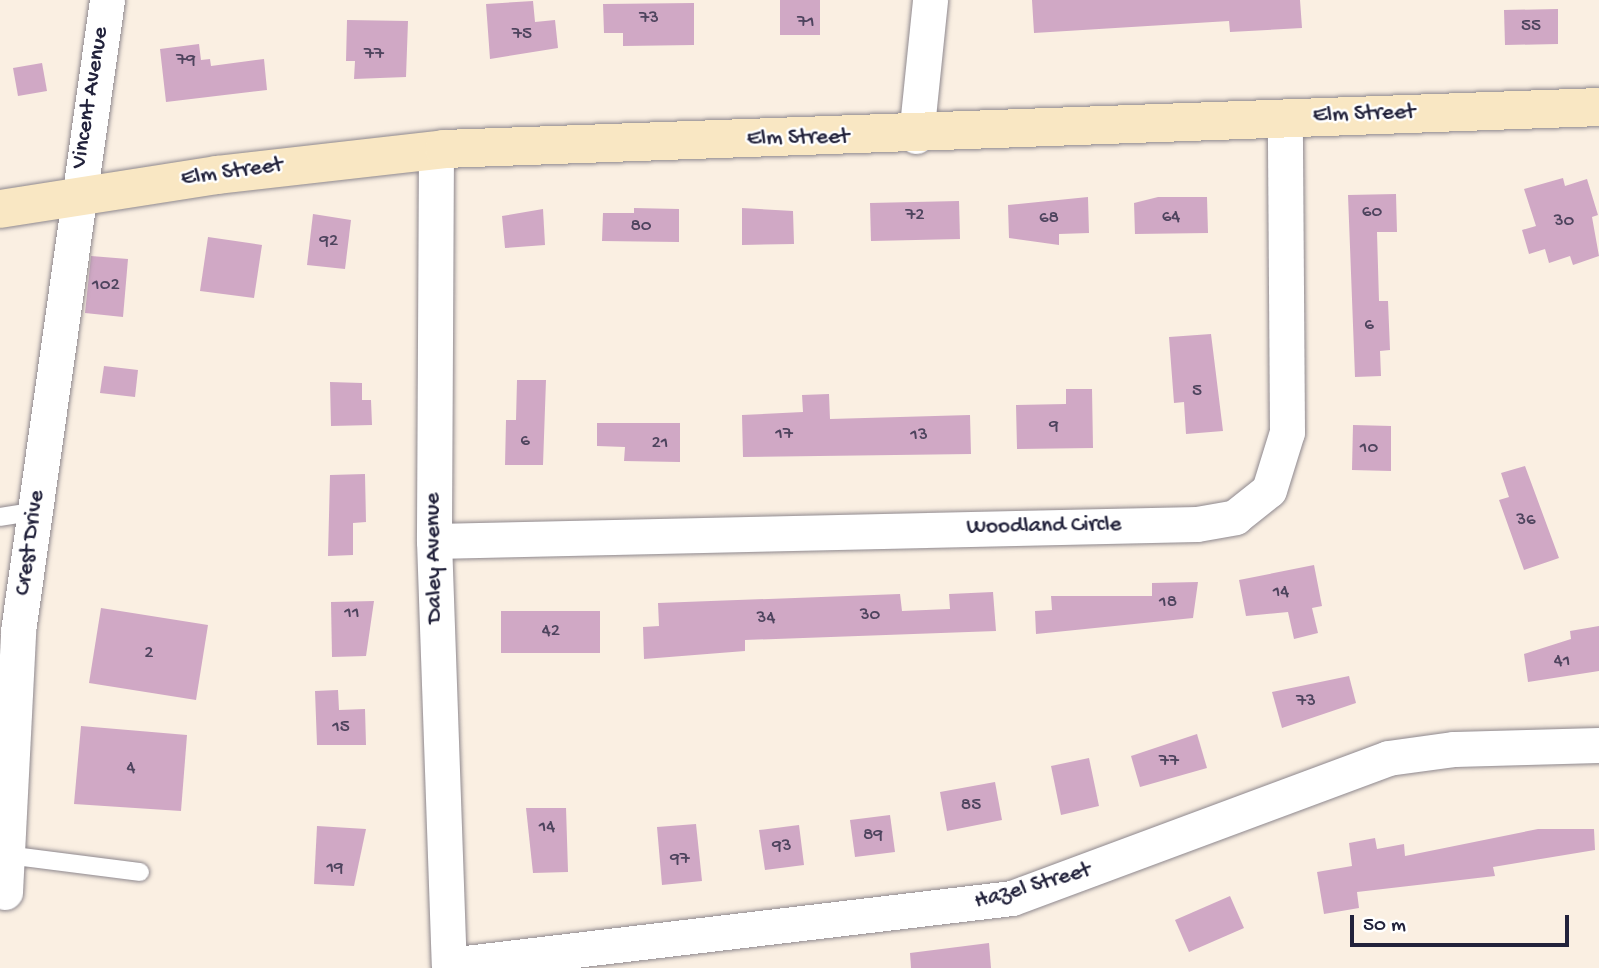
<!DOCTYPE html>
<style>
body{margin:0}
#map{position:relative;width:1599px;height:968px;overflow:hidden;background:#faefe2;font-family:"Gochi Hand",sans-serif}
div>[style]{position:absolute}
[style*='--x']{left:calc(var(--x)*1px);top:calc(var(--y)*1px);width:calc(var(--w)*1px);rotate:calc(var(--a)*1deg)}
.building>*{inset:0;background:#d0a8c5}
.roads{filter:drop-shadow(0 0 2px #8e888e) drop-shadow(0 0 2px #8e888e)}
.lane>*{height:18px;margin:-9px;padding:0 9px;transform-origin:9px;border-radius:9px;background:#fff}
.street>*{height:35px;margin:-17.5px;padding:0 17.5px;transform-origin:17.5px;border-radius:17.5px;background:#fff}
.secondary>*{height:38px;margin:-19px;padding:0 19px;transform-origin:19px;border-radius:19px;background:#f9e7c3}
span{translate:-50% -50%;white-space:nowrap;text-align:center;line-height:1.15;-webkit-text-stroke:5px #fff;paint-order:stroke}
.number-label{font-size:19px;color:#4e445e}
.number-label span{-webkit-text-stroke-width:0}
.street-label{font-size:23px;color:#22223b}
.scale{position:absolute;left:1350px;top:915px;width:219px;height:32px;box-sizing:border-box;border:4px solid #22223b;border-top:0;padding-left:9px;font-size:21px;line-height:24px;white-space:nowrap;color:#22223b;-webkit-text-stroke:5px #fff;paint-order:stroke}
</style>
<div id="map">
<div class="building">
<i style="clip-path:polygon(780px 0,820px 0,820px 35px,780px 35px)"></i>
<i style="clip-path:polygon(1032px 0,1300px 0,1302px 28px,1230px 32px,1229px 21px,1034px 33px)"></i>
<i style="clip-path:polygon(533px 1px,535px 22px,555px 20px,558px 48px,490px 59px,486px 4px)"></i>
<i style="clip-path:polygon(694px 3px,694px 45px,623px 46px,623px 33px,604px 33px,603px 4px)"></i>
<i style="clip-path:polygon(1558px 9px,1558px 44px,1505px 45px,1504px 10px)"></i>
<i style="clip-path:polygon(347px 20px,408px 21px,406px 77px,354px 79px,355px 61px,346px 61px)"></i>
<i style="clip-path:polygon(199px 44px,201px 60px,210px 59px,211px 66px,264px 59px,267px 90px,166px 102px,160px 49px)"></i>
<i style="clip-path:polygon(42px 63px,47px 91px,18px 96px,13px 68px)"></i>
<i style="clip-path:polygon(1563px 178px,1565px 186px,1587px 179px,1598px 215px,1592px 217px,1599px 256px,1573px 265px,1570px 256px,1549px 263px,1545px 249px,1529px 254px,1522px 230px,1536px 226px,1524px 189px)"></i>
<i style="clip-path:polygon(1396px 194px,1397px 232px,1377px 232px,1379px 301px,1388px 301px,1390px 350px,1380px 351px,1381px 376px,1355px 377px,1348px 195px)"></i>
<i style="clip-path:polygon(1088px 197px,1089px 233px,1059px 234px,1059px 245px,1009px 238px,1008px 205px)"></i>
<i style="clip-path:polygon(1158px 197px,1207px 197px,1208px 233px,1135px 234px,1134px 203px)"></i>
<i style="clip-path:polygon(959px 201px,960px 239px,871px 241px,870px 203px)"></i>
<i style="clip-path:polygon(634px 208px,679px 209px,679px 242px,602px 241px,603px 213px,634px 213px)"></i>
<i style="clip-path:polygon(742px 208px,793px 211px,794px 244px,742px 245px)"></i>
<i style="clip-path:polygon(543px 209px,545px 245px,505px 248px,502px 216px)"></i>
<i style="clip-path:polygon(313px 214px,351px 220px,345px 269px,307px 265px)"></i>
<i style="clip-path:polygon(208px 237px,262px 245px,254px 298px,200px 291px)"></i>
<i style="clip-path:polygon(91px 256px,128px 259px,123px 317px,85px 313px)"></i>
<i style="clip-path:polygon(1211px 334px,1223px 431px,1186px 434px,1184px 402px,1174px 403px,1169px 337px)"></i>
<i style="clip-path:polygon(104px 366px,138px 370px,135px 397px,100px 393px)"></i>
<i style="clip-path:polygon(517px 380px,546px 380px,543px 465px,505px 465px,506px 420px,516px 420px)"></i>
<i style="clip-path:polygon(330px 382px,362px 383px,362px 400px,371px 400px,372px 425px,331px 426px)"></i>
<i style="clip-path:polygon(1066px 389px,1092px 389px,1093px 448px,1017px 449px,1016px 405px,1066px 404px)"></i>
<i style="clip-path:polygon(829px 394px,830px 419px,970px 415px,971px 454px,743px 457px,742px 415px,803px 412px,802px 395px)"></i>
<i style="clip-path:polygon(597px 423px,680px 423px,680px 462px,624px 461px,625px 447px,597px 446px)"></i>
<i style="clip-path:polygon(1353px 425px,1391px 426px,1391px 471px,1352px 470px)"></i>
<i style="clip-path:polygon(1525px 466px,1559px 558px,1524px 570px,1499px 500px,1509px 497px,1501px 473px)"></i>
<i style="clip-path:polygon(365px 474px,366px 522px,353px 523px,353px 555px,328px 556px,330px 475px)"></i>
<i style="clip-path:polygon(1314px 565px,1322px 606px,1312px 608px,1318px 633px,1294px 639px,1288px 612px,1246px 616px,1239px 580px)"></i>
<i style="clip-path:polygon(1198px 582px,1193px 618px,1036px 634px,1035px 611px,1052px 610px,1051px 596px,1152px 596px,1152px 583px)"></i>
<i style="clip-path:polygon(993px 592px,996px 631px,745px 640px,745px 651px,644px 659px,643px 627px,659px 626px,658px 603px,900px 594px,902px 611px,950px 609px,949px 594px)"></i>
<i style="clip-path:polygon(374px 601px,366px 656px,332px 657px,331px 602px)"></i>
<i style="clip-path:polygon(101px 608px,208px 625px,196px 700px,89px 683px)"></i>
<i style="clip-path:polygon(501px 611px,600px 611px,600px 653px,501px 653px)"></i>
<i style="clip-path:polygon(1599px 626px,1599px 671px,1528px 682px,1524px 654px,1571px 639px,1570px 631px)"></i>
<i style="clip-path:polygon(1349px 676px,1356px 703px,1282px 728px,1272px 692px)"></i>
<i style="clip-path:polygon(338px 690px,339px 710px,365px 709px,366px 745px,317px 745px,315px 691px)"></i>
<i style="clip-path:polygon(81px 726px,187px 735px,181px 811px,74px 804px)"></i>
<i style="clip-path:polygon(1197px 734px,1207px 768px,1140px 787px,1131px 756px)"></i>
<i style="clip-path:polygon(1089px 758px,1099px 806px,1061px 815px,1051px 766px)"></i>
<i style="clip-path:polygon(995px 782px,1002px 820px,947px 831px,940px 792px)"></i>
<i style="clip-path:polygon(526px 808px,566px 808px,568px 872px,533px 873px)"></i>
<i style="clip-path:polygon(890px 815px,895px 852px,855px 857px,850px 820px)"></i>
<i style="clip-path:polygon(696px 824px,702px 881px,662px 885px,657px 827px)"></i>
<i style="clip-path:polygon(799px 825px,804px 865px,765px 870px,759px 830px)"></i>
<i style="clip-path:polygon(317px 826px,366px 829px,354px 886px,314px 884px)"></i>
<i style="clip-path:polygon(1538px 829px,1594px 829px,1595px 850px,1493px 867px,1495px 876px,1357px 892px,1359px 908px,1324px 914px,1317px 872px,1352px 866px,1349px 843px,1375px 838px,1377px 849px,1404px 844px,1405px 856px)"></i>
<i style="clip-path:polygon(1230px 896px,1244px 928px,1189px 952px,1175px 920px)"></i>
<i style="clip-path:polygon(989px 943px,991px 968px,911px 968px,910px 953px)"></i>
</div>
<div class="roads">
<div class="lane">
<i style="--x:0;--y:517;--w:36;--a:-9"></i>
<i style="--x:7;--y:855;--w:134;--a:7.3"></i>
</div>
<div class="street">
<i style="--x:916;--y:136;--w:137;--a:-84.1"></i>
<i style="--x:436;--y:150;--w:391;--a:90.3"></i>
<i style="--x:434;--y:541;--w:424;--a:88"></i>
<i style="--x:449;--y:965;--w:567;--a:-6.79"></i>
<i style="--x:1012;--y:898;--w:401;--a:-20.4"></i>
<i style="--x:1388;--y:758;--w:67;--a:-7.8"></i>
<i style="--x:1454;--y:749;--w:145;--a:-1.6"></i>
<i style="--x:434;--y:541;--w:763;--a:-1.28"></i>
<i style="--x:1197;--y:524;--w:39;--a:-10"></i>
<i style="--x:1235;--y:517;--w:43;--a:-38.5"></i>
<i style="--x:1269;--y:490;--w:61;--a:-72.8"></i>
<i style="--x:1287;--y:432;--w:314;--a:-90.4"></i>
<i style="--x:5;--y:892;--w:261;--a:-87.1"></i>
<i style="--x:18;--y:631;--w:637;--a:-81.97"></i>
</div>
<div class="secondary">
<i style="--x:0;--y:209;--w:220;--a:-8.9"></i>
<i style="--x:217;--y:175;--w:228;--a:-6.5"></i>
<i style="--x:444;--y:149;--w:1156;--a:-2.08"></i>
</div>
</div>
<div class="number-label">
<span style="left:649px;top:19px">73</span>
<span style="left:806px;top:23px">71</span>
<span style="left:1531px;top:27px">55</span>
<span style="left:522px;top:35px">75</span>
<span style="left:374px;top:55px">77</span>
<span style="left:186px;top:61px">79</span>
<span style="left:1372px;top:213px">60</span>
<span style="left:915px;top:216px">72</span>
<span style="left:1171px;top:218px">64</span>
<span style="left:1049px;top:219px">68</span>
<span style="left:1564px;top:222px">30</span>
<span style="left:641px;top:227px">80</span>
<span style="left:329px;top:242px">92</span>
<span style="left:106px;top:286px">102</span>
<span style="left:1369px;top:326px">6</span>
<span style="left:1197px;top:392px">5</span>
<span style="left:1054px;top:427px">9</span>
<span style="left:784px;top:435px">17</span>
<span style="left:919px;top:436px">13</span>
<span style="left:525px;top:442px">6</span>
<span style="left:660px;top:444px">21</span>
<span style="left:1369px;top:449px">10</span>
<span style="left:1526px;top:521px">36</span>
<span style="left:1281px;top:593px">14</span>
<span style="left:1168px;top:603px">18</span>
<span style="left:352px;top:614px">11</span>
<span style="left:870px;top:616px">30</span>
<span style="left:766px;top:619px">34</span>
<span style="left:551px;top:632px">42</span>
<span style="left:149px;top:654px">2</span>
<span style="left:1562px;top:662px">41</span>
<span style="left:1306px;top:702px">73</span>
<span style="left:341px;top:728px">15</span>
<span style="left:1169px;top:762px">77</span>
<span style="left:131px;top:769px">4</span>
<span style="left:971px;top:806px">85</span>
<span style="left:547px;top:828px">14</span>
<span style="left:873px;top:836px">89</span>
<span style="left:782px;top:847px">93</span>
<span style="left:680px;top:860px">97</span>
<span style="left:335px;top:869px">19</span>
</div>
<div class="street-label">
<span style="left:91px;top:98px;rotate:-81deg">Vincent Avenue</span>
<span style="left:1364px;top:115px;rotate:-2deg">Elm Street</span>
<span style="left:798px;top:139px;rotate:-1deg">Elm Street</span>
<span style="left:232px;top:173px;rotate:-8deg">Elm Street</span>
<span style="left:1044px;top:527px;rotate:-1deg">Woodland Circle</span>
<span style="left:31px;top:543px;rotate:-82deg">Crest Drive</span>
<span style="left:435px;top:558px;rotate:-91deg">Daley Avenue</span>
<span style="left:1033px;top:887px;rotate:-16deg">Hazel Street</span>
</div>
<div class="scale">50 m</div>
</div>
